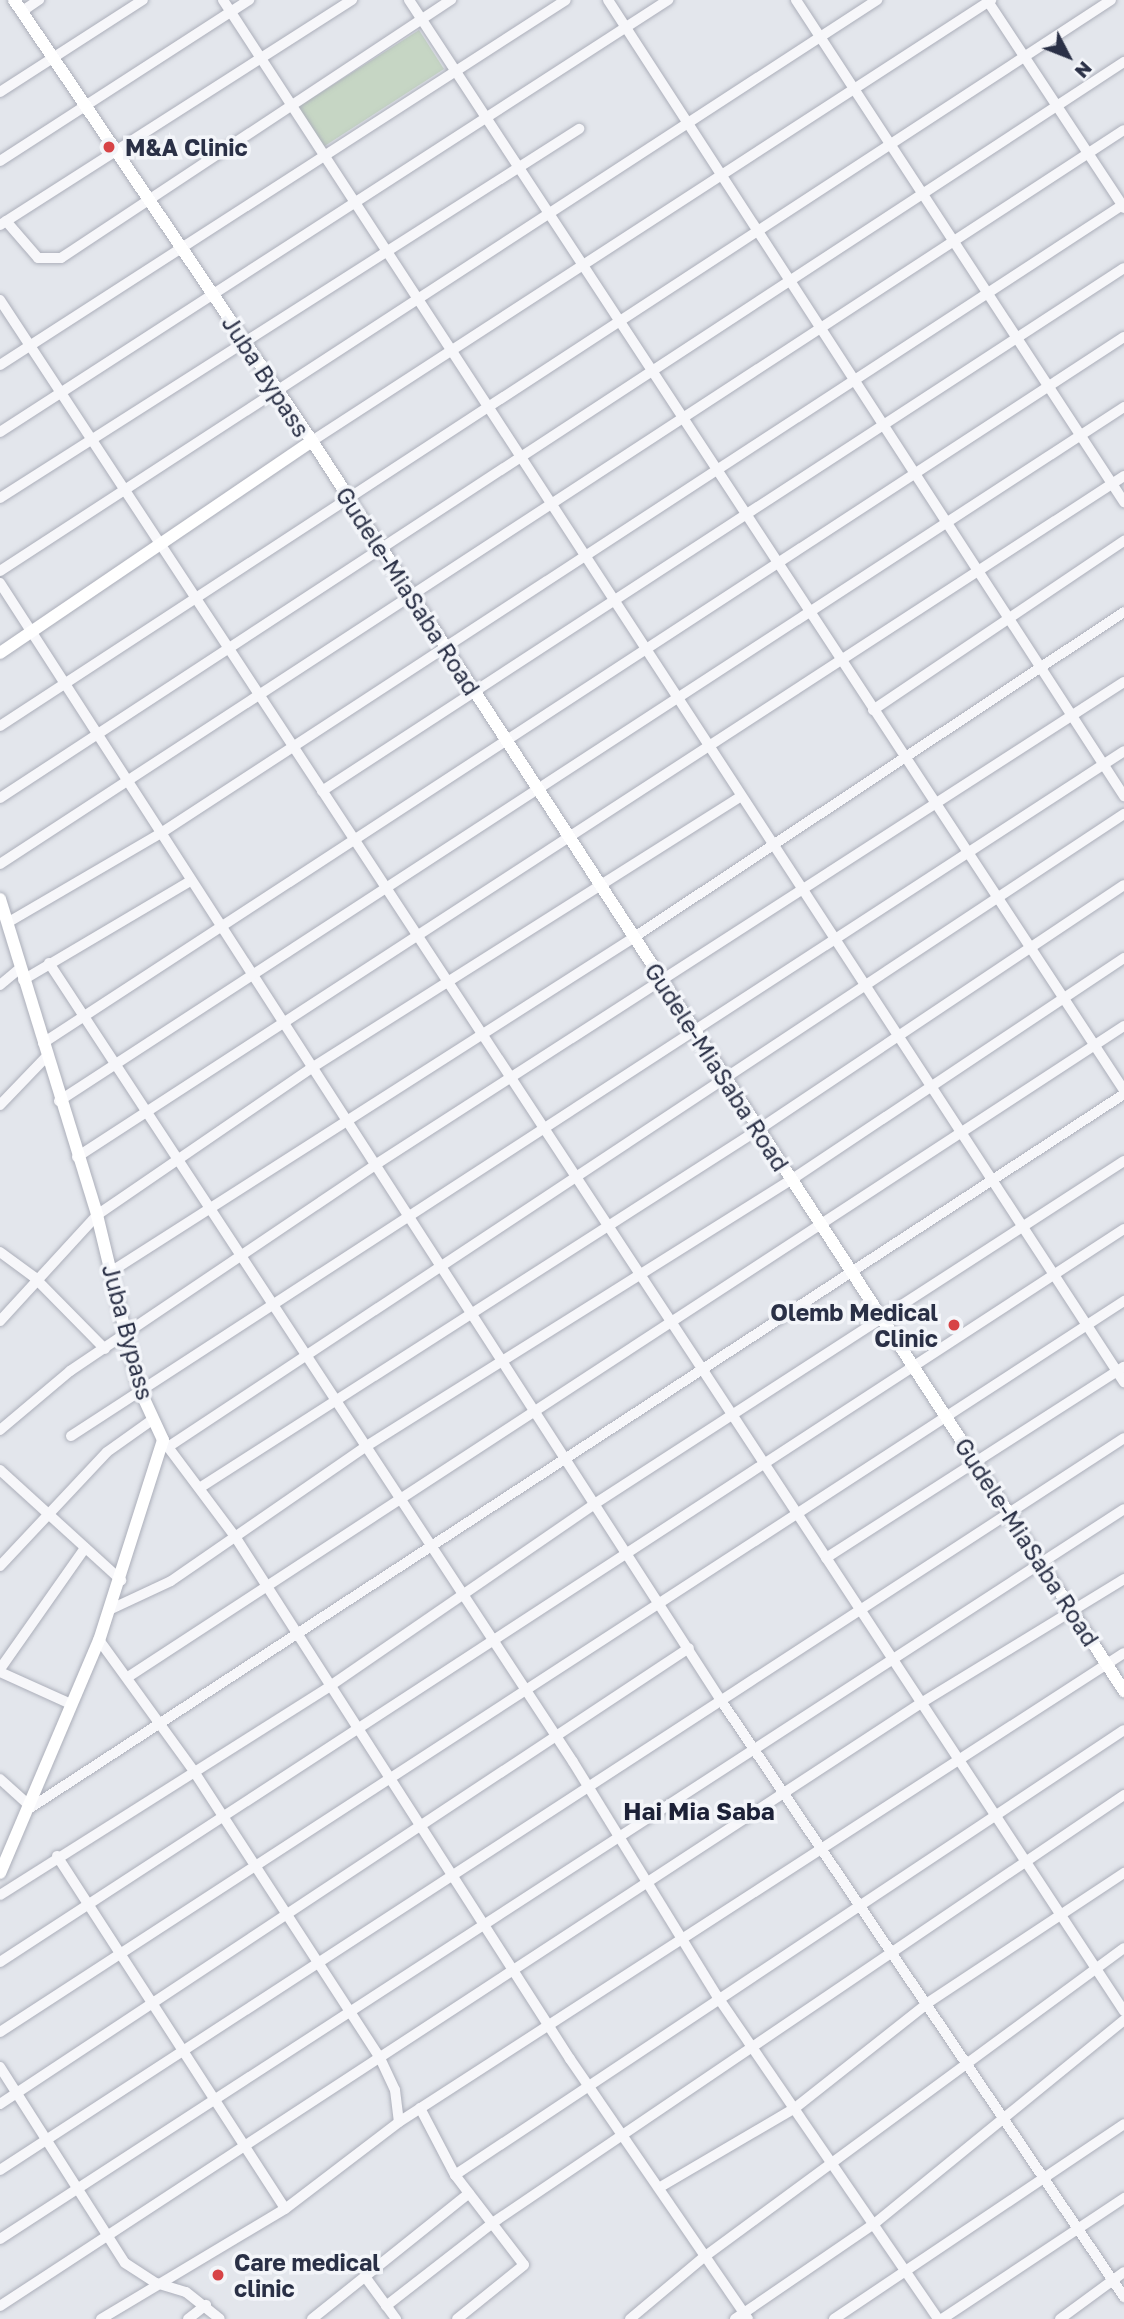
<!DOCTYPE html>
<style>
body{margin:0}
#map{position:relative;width:1124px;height:2319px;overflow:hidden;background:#e3e6ec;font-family:"Golos Text",sans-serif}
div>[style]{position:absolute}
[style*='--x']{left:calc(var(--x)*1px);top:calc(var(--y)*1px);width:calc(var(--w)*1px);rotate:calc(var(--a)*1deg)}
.green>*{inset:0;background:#c6d6c4}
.roads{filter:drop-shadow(0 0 2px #acafba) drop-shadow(0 0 2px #acafba)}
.minor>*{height:10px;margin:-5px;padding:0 5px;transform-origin:5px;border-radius:5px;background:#f7f7fa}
.secondary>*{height:12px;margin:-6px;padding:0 6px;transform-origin:6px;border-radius:6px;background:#fff}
.dots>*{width:19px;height:19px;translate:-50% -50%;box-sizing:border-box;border:4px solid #f3f5f9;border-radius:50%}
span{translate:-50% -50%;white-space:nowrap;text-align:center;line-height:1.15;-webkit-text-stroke:7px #f3f5f9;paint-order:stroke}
.poi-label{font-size:23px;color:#2a3046;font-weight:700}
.left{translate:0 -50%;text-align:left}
.right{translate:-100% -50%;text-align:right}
.street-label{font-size:23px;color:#2a3046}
.neighbourhood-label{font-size:24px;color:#1c2137;font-weight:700}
.north{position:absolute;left:1033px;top:21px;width:70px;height:70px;-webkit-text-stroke:5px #f3f5f9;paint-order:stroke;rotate:132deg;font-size:19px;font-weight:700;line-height:28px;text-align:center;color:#2a3046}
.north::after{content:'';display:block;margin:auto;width:24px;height:32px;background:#2a3046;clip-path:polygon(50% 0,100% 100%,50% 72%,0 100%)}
</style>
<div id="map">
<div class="green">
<i style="clip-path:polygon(419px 30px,444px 69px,320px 149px,295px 109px)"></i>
</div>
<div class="roads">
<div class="minor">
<i style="--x:223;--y:0;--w:1650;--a:56.9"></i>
<i style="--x:409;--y:0;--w:1304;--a:56.74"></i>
<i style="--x:608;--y:0;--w:949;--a:57.05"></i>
<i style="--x:796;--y:0;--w:600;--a:56.84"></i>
<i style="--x:987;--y:0;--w:249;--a:56.6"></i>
<i style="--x:21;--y:12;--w:22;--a:-34"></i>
<i style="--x:0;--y:92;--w:170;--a:-32.8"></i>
<i style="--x:0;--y:161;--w:297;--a:-32.9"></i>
<i style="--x:6;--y:221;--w:49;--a:49.1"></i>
<i style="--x:38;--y:258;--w:23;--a:0"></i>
<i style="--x:61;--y:258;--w:468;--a:-33.5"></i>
<i style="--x:0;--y:225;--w:418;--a:-32.6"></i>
<i style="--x:0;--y:300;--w:2047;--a:56.7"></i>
<i style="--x:0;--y:365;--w:673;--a:-32.82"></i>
<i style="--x:0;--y:432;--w:796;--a:-32.89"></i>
<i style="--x:312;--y:441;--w:810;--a:-33"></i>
<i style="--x:0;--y:498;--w:687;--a:-32.51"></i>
<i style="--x:0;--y:571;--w:1047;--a:-33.07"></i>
<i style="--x:0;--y:583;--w:1328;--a:57.17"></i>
<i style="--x:720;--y:1699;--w:722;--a:55.96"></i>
<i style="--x:873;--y:710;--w:303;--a:-34"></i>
<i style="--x:0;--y:726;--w:1327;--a:-33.16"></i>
<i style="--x:322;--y:791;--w:957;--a:-33.11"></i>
<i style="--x:0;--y:798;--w:1344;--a:-33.22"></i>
<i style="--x:0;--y:864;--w:1342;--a:-33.15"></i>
<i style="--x:7;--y:923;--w:178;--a:-30.3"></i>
<i style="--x:161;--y:833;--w:1150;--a:-33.15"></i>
<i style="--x:49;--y:963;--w:955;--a:56.74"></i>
<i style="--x:573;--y:1762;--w:275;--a:58.4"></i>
<i style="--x:717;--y:1996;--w:391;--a:55.6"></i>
<i style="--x:23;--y:980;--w:193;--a:-30.6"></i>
<i style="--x:0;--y:985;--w:23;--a:-40"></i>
<i style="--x:43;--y:1043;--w:1291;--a:-33.15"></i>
<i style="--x:59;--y:1101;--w:1271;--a:-33.09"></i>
<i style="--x:0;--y:1105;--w:68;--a:-46.2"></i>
<i style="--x:77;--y:1157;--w:1249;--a:-33.04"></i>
<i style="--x:0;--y:1252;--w:42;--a:36.3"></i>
<i style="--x:34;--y:1277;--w:101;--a:45.4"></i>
<i style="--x:112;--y:1271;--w:618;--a:-32.58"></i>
<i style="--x:633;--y:938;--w:589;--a:-33.58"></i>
<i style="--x:0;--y:1321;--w:144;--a:-47.5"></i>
<i style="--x:97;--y:1215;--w:258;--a:-34.4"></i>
<i style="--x:310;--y:1069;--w:509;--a:-32.32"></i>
<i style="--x:0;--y:1430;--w:92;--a:-40.1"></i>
<i style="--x:70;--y:1371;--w:368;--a:-34"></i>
<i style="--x:375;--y:1165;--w:891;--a:-32.82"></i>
<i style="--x:71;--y:1436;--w:1256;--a:-33.04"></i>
<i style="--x:165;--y:1443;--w:119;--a:53.2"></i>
<i style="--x:236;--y:1538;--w:619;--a:57.34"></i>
<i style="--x:570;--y:2059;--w:315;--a:55.6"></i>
<i style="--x:168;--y:1447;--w:1147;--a:-33.51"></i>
<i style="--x:0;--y:1470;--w:164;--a:42.3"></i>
<i style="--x:201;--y:1487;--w:662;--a:-32.66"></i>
<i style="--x:758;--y:1130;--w:440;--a:-33.8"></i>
<i style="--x:826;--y:1558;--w:354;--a:-32.7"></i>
<i style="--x:0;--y:1566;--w:156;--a:-46.8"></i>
<i style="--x:107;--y:1452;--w:55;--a:-35.4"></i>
<i style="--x:109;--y:1610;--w:68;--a:-25.1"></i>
<i style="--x:171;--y:1581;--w:236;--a:-34.6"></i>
<i style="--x:365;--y:1447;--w:503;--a:-32.08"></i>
<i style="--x:791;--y:1180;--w:400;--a:-33.7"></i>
<i style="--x:99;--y:1640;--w:160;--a:54.1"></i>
<i style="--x:193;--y:1770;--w:343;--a:57"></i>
<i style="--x:380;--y:2058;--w:35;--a:65"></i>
<i style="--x:395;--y:2090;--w:32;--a:83"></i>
<i style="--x:0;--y:1669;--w:148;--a:-54.9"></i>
<i style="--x:0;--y:1672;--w:78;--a:24.3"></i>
<i style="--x:128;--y:1677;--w:1190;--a:-33.17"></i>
<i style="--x:0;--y:1779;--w:36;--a:42"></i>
<i style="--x:27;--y:1810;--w:1310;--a:-33.13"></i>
<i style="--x:57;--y:1856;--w:420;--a:57.1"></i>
<i style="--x:0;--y:1895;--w:391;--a:-32.3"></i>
<i style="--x:330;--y:1686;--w:323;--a:-34.5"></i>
<i style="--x:596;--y:1503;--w:629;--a:-32.93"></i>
<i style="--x:0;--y:1962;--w:1342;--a:-33.11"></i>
<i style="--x:0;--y:2032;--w:1341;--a:-33.04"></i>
<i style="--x:0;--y:2067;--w:232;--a:57.5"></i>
<i style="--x:125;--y:2263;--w:37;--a:33"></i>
<i style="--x:156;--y:2283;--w:31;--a:17"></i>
<i style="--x:186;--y:2292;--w:43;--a:38.5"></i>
<i style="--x:0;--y:2104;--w:826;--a:-33.5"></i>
<i style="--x:420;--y:2108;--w:76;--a:62.4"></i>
<i style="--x:455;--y:2175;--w:113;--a:52.5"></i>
<i style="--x:524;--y:2265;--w:86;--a:141.1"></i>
<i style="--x:0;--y:2170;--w:1341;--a:-33.07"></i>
<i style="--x:455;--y:2175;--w:803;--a:-33.63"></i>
<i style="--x:662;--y:2186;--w:154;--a:-30.4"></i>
<i style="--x:795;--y:2108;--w:171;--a:-38.3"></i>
<i style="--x:929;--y:2002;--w:234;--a:-33.5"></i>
<i style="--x:0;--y:2239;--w:1340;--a:-33"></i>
<i style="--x:366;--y:2278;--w:51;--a:53.8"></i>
<i style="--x:0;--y:2306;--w:1101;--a:-33.21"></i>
<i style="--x:921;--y:1703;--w:238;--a:-31.4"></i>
<i style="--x:386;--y:2306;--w:137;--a:-37.9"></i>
<i style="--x:494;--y:2222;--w:761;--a:-34.13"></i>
<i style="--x:101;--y:2319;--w:214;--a:-30.9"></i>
<i style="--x:285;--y:2209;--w:143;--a:-37.3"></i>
<i style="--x:399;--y:2122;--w:863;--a:-32.9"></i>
<i style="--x:188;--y:2319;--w:23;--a:-38"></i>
<i style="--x:312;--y:2319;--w:201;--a:-38.7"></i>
<i style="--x:630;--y:2319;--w:97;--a:-40"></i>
<i style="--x:704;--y:2257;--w:521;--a:-36.34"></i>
<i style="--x:735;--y:2319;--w:168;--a:-34.4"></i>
<i style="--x:874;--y:2224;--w:323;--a:-39.2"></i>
<i style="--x:834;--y:2319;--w:349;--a:-33.9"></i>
<i style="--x:942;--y:2319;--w:219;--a:-33.6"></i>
<i style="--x:1060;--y:2319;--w:79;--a:-36.3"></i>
</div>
<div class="secondary">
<i style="--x:14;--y:0;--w:532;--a:55.95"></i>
<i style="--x:312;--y:441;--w:1491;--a:56.99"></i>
<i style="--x:0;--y:653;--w:377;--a:-34.2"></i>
<i style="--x:0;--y:899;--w:331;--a:72.9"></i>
<i style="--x:97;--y:1215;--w:178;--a:76.4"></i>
<i style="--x:139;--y:1388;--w:57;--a:65.2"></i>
<i style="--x:163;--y:1440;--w:210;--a:107.7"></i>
<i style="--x:99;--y:1640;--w:253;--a:113"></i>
</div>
</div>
<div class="dots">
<i style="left:109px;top:147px;background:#d74346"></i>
<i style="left:954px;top:1325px;background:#d74346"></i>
<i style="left:218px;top:2275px;background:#d74346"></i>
</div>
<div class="poi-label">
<span class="left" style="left:125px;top:147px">M&amp;A Clinic</span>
<span class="right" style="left:938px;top:1325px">Olemb Medical<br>Clinic</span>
<span class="left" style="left:234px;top:2275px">Care medical<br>clinic</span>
</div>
<div class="street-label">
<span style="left:266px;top:376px;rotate:57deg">Juba Bypass</span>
<span style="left:408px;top:591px;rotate:57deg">Gudele-MiaSaba Road</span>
<span style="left:717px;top:1067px;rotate:57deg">Gudele-MiaSaba Road</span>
<span style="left:128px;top:1332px;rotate:75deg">Juba Bypass</span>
<span style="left:1027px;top:1542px;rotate:57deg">Gudele-MiaSaba Road</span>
</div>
<div class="neighbourhood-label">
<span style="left:699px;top:1811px">Hai Mia Saba</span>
</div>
<div class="north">N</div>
</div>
